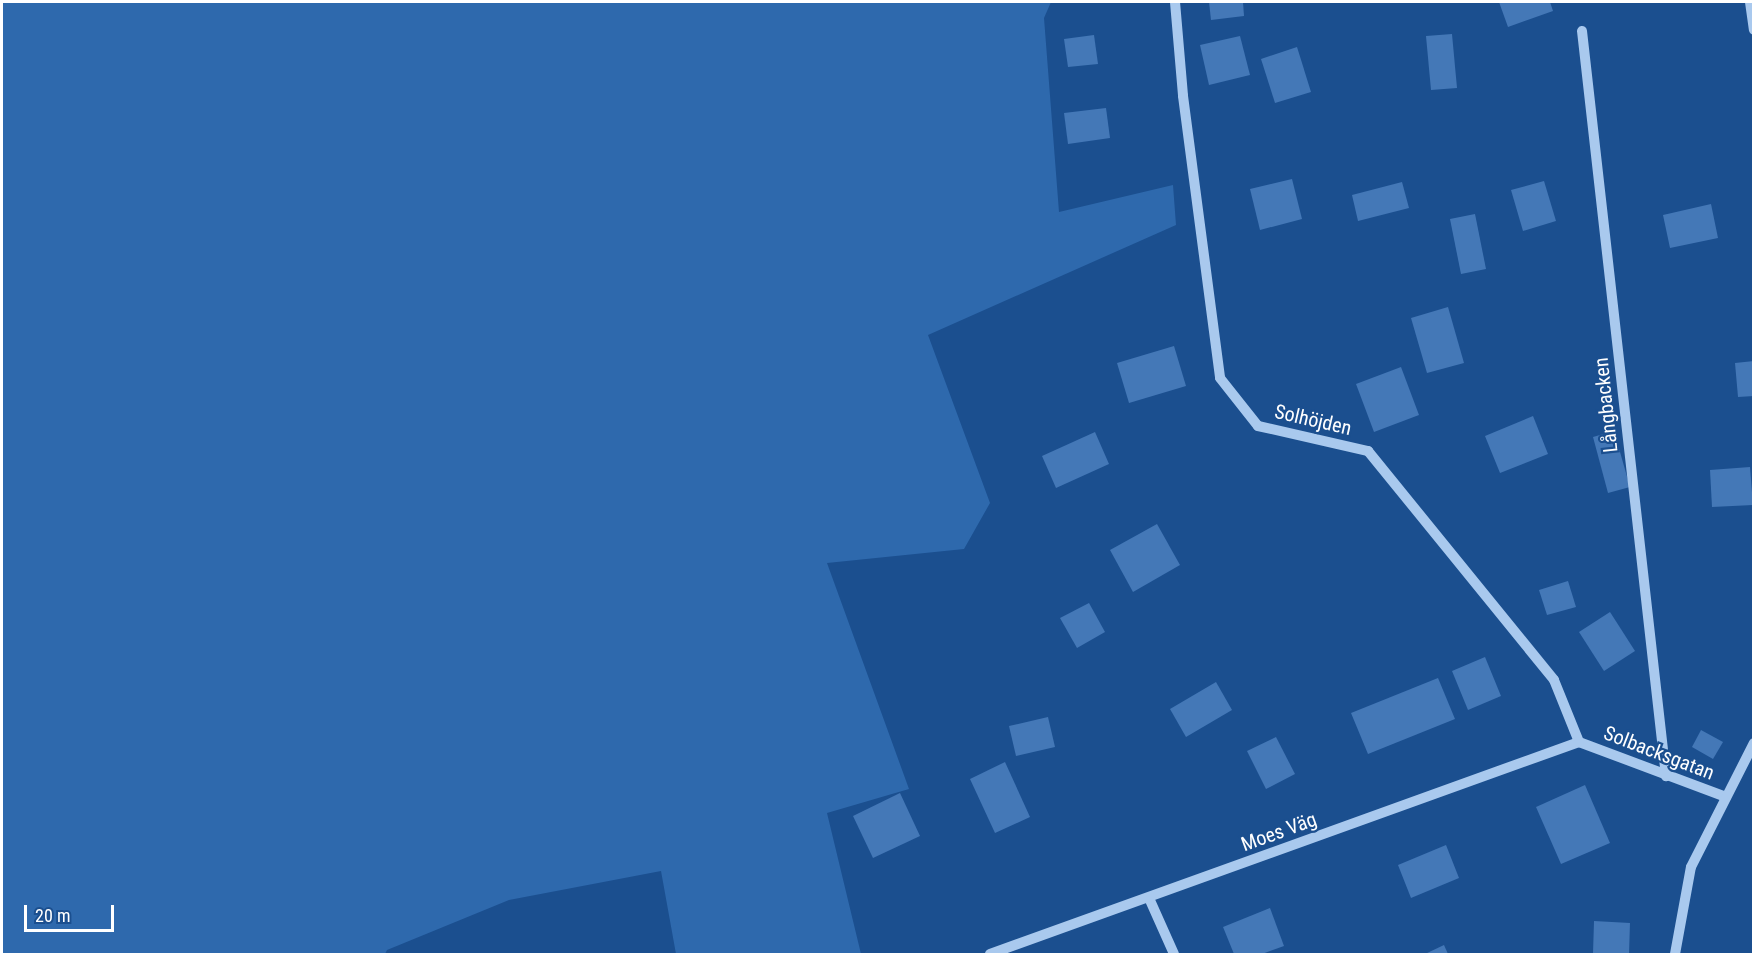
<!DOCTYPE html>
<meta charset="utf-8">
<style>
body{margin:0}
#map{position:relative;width:1755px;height:956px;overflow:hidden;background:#1b4f8f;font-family:"Roboto Condensed",sans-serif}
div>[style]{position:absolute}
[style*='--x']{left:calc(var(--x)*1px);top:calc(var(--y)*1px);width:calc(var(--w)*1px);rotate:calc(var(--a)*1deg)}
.green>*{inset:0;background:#2e69ad}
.building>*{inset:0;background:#4478b7}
.minor>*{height:10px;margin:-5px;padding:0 5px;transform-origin:5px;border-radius:5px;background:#a9c9ee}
span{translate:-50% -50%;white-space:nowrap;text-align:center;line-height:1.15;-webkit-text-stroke:4.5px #1b4f8f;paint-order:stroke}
.street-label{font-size:20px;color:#fff}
.frame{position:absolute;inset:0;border:3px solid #fff;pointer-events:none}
.scale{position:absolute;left:24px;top:905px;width:90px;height:27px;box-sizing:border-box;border:3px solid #fff;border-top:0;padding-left:8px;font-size:18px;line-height:21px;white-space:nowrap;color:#fff;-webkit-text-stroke:4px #1b4f8f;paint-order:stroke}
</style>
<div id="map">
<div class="green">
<i style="clip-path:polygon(2px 2px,1051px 2px,1044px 18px,1059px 212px,1173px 185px,1176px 225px,928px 335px,990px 503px,964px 549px,827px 563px,909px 789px,827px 813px,861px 954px,676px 954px,661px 871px,509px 900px,387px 950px,385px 954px,2px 954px)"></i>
</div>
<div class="building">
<i style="clip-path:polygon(1209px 2px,1243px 2px,1244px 16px,1211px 20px)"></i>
<i style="clip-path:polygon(1499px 2px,1550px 2px,1553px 11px,1508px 27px)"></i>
<i style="clip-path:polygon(1452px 34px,1457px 88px,1431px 90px,1426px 36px)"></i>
<i style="clip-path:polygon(1094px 35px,1098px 64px,1068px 67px,1064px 39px)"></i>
<i style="clip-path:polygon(1240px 36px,1250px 75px,1209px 85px,1200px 45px)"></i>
<i style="clip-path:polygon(1297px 47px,1311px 92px,1275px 103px,1261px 59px)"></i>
<i style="clip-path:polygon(1106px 108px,1110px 138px,1068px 144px,1064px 113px)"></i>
<i style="clip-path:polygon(1292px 179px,1302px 219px,1260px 230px,1250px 189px)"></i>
<i style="clip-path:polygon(1544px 181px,1556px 221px,1523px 231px,1511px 190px)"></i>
<i style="clip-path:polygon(1402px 182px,1409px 208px,1358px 221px,1352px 195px)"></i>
<i style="clip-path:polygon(1711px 204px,1718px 238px,1670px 248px,1663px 215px)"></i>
<i style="clip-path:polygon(1475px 214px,1486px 269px,1461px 274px,1450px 219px)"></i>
<i style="clip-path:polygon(1448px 307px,1464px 363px,1427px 373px,1411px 318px)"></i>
<i style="clip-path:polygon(1174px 346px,1186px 386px,1129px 403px,1117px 363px)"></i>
<i style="clip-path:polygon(1754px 361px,1754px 396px,1738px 397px,1735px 363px)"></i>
<i style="clip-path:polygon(1401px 367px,1419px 415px,1374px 432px,1356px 384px)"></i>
<i style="clip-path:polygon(1533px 416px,1548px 454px,1500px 473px,1485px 436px)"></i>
<i style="clip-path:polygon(1614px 431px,1630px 487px,1608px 493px,1593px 437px)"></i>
<i style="clip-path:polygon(1095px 432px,1109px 464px,1056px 488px,1042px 456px)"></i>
<i style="clip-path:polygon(1750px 467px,1753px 505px,1712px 507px,1710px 470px)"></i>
<i style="clip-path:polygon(1157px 524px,1180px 565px,1133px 592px,1110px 550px)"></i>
<i style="clip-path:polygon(1568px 581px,1576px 607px,1547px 615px,1539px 590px)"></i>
<i style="clip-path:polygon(1089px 603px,1105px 632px,1077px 648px,1060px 618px)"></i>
<i style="clip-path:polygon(1610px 612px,1635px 651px,1604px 671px,1579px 632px)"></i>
<i style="clip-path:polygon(1485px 657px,1501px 696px,1468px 710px,1452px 671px)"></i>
<i style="clip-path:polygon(1438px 678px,1455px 719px,1368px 754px,1351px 713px)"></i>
<i style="clip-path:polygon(1216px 682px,1232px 710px,1186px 737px,1170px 709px)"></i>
<i style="clip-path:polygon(1048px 717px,1055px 747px,1016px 756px,1009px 726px)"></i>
<i style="clip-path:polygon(1701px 730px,1723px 742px,1713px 759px,1692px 747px)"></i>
<i style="clip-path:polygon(1276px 737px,1295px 774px,1266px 789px,1247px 751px)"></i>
<i style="clip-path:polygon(1005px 762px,1030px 817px,995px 833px,970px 779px)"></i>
<i style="clip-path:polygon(1585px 785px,1610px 843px,1561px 864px,1536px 807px)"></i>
<i style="clip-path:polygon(900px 793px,920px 836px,873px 858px,853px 816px)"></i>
<i style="clip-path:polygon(1446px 845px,1459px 878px,1411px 898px,1398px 865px)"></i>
<i style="clip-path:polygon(1270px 908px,1284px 946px,1262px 954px,1234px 954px,1223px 927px)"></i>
<i style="clip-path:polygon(1594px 921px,1630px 923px,1629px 954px,1593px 954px)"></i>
<i style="clip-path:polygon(1444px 945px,1448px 954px,1425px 954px)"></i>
</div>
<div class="minor">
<i style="--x:1175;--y:2;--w:94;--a:85.1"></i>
<i style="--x:1183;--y:96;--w:284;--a:82.5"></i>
<i style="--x:1220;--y:378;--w:61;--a:51.6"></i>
<i style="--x:1258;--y:426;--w:113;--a:12.8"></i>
<i style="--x:1368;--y:451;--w:295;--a:50.9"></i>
<i style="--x:1554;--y:680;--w:67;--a:68"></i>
<i style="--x:1750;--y:2;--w:28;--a:82"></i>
<i style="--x:1582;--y:31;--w:750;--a:83.57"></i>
<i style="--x:1579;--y:742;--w:157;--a:20.5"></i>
<i style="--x:1149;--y:898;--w:61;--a:65.9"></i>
<i style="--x:990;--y:954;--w:626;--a:-19.8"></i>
<i style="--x:1675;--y:954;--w:88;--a:-79.6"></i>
<i style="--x:1691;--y:867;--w:139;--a:-63.1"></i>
</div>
<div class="street-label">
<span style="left:1606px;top:405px;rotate:-96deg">Långbacken</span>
<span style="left:1313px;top:420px;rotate:13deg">Solhöjden</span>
<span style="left:1659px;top:753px;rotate:21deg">Solbacksgatan</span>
<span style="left:1279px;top:832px;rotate:-20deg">Moes Väg</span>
</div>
<div class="frame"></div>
<div class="scale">20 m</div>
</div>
